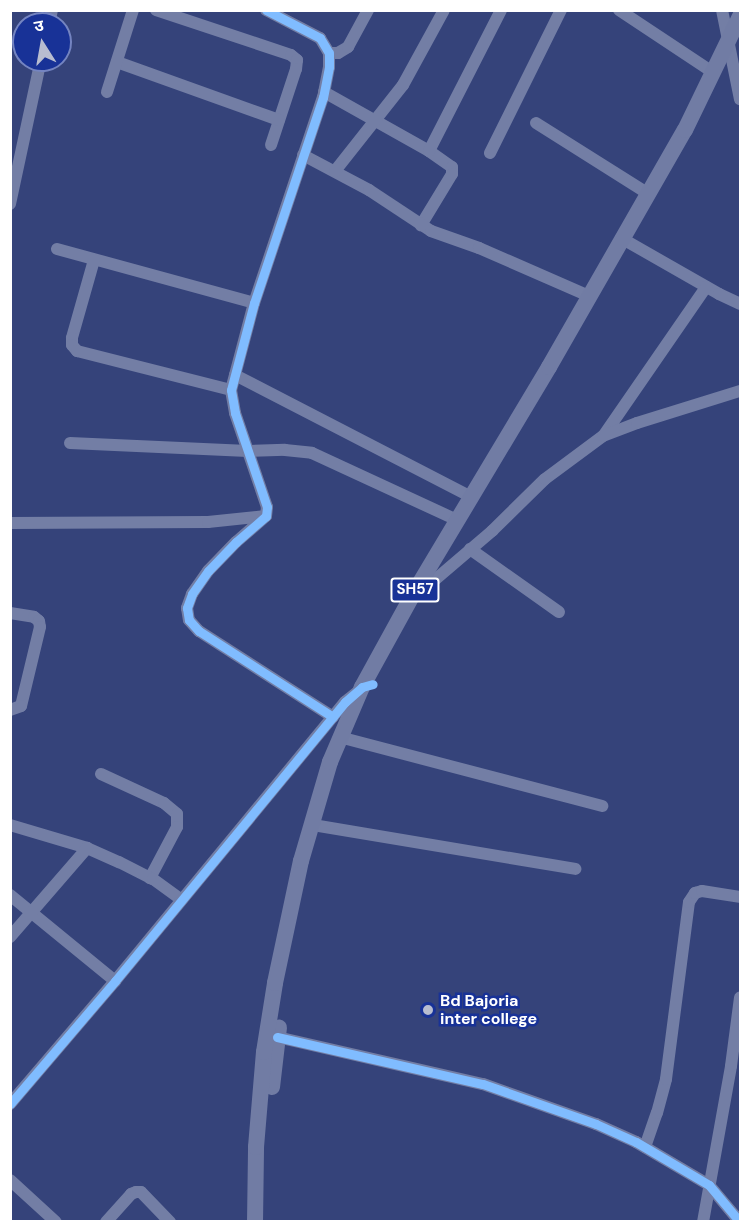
<!DOCTYPE html>
<meta charset="utf-8">
<style>
body{margin:0}
#map{position:relative;width:751px;height:1232px;overflow:hidden;background:#35437a;font-family:"DM Sans","Noto Sans Devanagari",sans-serif}
div>[style]{position:absolute}
[style*='--x']{left:calc(var(--x)*1px);top:calc(var(--y)*1px);width:calc(var(--w)*1px);rotate:calc(var(--a)*1deg)}
.minor>*{height:12px;margin:-6px;padding:0 6px;transform-origin:6px;border-radius:6px;background:#737ea5}
.major>*{height:16px;margin:-8px;padding:0 8px;transform-origin:8px;border-radius:8px;background:#717ca4}
.cycleway>*{height:9px;margin:-4.5px;padding:0 4.5px;transform-origin:4.5px;border-radius:4.5px;background:#80bcff}
.dots>*{width:16px;height:16px;translate:-50% -50%;box-sizing:border-box;border:3px solid #183297;border-radius:50%}
span{translate:-50% -50%;white-space:nowrap;text-align:center;line-height:1.15;-webkit-text-stroke:5px #183297;paint-order:stroke}
.shield-label span{padding:2px 4px;background:#183297;border:2px solid;border-radius:4px;-webkit-text-stroke-width:0}
.shield-label{font-size:15px;color:#fff;font-weight:700}
.poi-label{font-size:16px;color:#fff;font-weight:700}
.left{translate:0 -50%;text-align:left}
.frame{position:absolute;inset:0;border:12px solid #fff;pointer-events:none}
.north{position:absolute;left:12px;top:12px;width:60px;height:60px;box-sizing:border-box;background:#183297;border:2px solid #7484c1;border-radius:50%;rotate:349deg;font-size:16px;font-weight:700;line-height:24px;text-align:center;color:#fff}
.north::after{content:'';display:block;margin:auto;width:21px;height:27px;background:#b8bdd0;clip-path:polygon(50% 0,100% 100%,50% 72%,0 100%)}
</style>
<div id="map">
<div class="minor">
<i style="--x:156;--y:10;--w:142;--a:18.4"></i>
<i style="--x:291;--y:55;--w:8;--a:40"></i>
<i style="--x:297;--y:60;--w:9;--a:96"></i>
<i style="--x:296;--y:69;--w:80;--a:108.2"></i>
<i style="--x:266;--y:10;--w:61;--a:27.4"></i>
<i style="--x:320;--y:38;--w:17;--a:59"></i>
<i style="--x:329;--y:53;--w:14;--a:90"></i>
<i style="--x:329;--y:67;--w:31;--a:101"></i>
<i style="--x:323;--y:97;--w:217;--a:108.5"></i>
<i style="--x:254;--y:303;--w:90;--a:104.8"></i>
<i style="--x:231;--y:390;--w:23;--a:80"></i>
<i style="--x:235;--y:413;--w:99;--a:71.2"></i>
<i style="--x:267;--y:507;--w:9;--a:96"></i>
<i style="--x:266;--y:516;--w:40;--a:139"></i>
<i style="--x:236;--y:542;--w:40;--a:134"></i>
<i style="--x:208;--y:571;--w:28;--a:125"></i>
<i style="--x:192;--y:594;--w:15;--a:110"></i>
<i style="--x:187;--y:608;--w:12;--a:81"></i>
<i style="--x:189;--y:620;--w:15;--a:48"></i>
<i style="--x:199;--y:631;--w:159;--a:32.7"></i>
<i style="--x:619;--y:10;--w:114;--a:33.6"></i>
<i style="--x:722;--y:10;--w:91;--a:78.6"></i>
<i style="--x:49;--y:24;--w:14;--a:-78"></i>
<i style="--x:329;--y:53;--w:9;--a:0"></i>
<i style="--x:338;--y:53;--w:12;--a:-31"></i>
<i style="--x:348;--y:47;--w:42;--a:-61.6"></i>
<i style="--x:117;--y:62;--w:172;--a:19.7"></i>
<i style="--x:107;--y:92;--w:86;--a:-72.4"></i>
<i style="--x:324;--y:92;--w:120;--a:29.3"></i>
<i style="--x:429;--y:151;--w:28;--a:35"></i>
<i style="--x:452;--y:167;--w:7;--a:90"></i>
<i style="--x:452;--y:174;--w:60;--a:121.3"></i>
<i style="--x:536;--y:123;--w:131;--a:32.2"></i>
<i style="--x:429;--y:151;--w:158;--a:-62.9"></i>
<i style="--x:490;--y:153;--w:160;--a:-63.6"></i>
<i style="--x:303;--y:155;--w:75;--a:27.9"></i>
<i style="--x:369;--y:190;--w:74;--a:33.5"></i>
<i style="--x:431;--y:231;--w:51;--a:19.5"></i>
<i style="--x:479;--y:248;--w:120;--a:23.6"></i>
<i style="--x:335;--y:171;--w:110;--a:-51.7"></i>
<i style="--x:403;--y:85;--w:85;--a:-61.3"></i>
<i style="--x:10;--y:204;--w:147;--a:-77.9"></i>
<i style="--x:621;--y:238;--w:113;--a:29.7"></i>
<i style="--x:719;--y:294;--w:23;--a:25"></i>
<i style="--x:57;--y:249;--w:204;--a:15.3"></i>
<i style="--x:94;--y:260;--w:81;--a:105.8"></i>
<i style="--x:72;--y:338;--w:7;--a:90"></i>
<i style="--x:72;--y:345;--w:8;--a:50"></i>
<i style="--x:77;--y:351;--w:159;--a:14.2"></i>
<i style="--x:235;--y:375;--w:266;--a:27.3"></i>
<i style="--x:604;--y:435;--w:180;--a:-55.4"></i>
<i style="--x:70;--y:443;--w:178;--a:2.6"></i>
<i style="--x:248;--y:451;--w:37;--a:-2"></i>
<i style="--x:285;--y:450;--w:27;--a:6"></i>
<i style="--x:312;--y:453;--w:160;--a:24.8"></i>
<i style="--x:10;--y:523;--w:198;--a:-0.3"></i>
<i style="--x:208;--y:522;--w:58;--a:-5.9"></i>
<i style="--x:470;--y:549;--w:109;--a:35.3"></i>
<i style="--x:430;--y:584;--w:82;--a:-40.5"></i>
<i style="--x:492;--y:531;--w:74;--a:-44.5"></i>
<i style="--x:545;--y:479;--w:72;--a:-36.6"></i>
<i style="--x:603;--y:436;--w:36;--a:-21"></i>
<i style="--x:637;--y:423;--w:108;--a:-17.3"></i>
<i style="--x:10;--y:613;--w:24;--a:9"></i>
<i style="--x:34;--y:617;--w:6;--a:39"></i>
<i style="--x:39;--y:621;--w:6;--a:81"></i>
<i style="--x:40;--y:627;--w:81;--a:103.5"></i>
<i style="--x:21;--y:706;--w:12;--a:160"></i>
<i style="--x:347;--y:739;--w:264;--a:14.7"></i>
<i style="--x:101;--y:774;--w:69;--a:24.7"></i>
<i style="--x:164;--y:803;--w:17;--a:40"></i>
<i style="--x:177;--y:814;--w:13;--a:90"></i>
<i style="--x:177;--y:827;--w:58;--a:117.9"></i>
<i style="--x:10;--y:825;--w:80;--a:16.6"></i>
<i style="--x:87;--y:848;--w:35;--a:24"></i>
<i style="--x:119;--y:862;--w:38;--a:27"></i>
<i style="--x:153;--y:879;--w:34;--a:36"></i>
<i style="--x:319;--y:826;--w:260;--a:9.5"></i>
<i style="--x:10;--y:895;--w:136;--a:39.3"></i>
<i style="--x:10;--y:937;--w:118;--a:-49.1"></i>
<i style="--x:277;--y:1037;--w:211;--a:12.9"></i>
<i style="--x:483;--y:1084;--w:120;--a:19.5"></i>
<i style="--x:596;--y:1124;--w:44;--a:24.2"></i>
<i style="--x:636;--y:1142;--w:85;--a:30.5"></i>
<i style="--x:709;--y:1185;--w:48;--a:50"></i>
<i style="--x:10;--y:1104;--w:162;--a:-49.5"></i>
<i style="--x:115;--y:981;--w:362;--a:-50.5"></i>
<i style="--x:345;--y:702;--w:19;--a:-39"></i>
<i style="--x:645;--y:1147;--w:36;--a:-71"></i>
<i style="--x:657;--y:1113;--w:35;--a:-75"></i>
<i style="--x:666;--y:1079;--w:178;--a:-82.6"></i>
<i style="--x:689;--y:902;--w:11;--a:-56"></i>
<i style="--x:695;--y:893;--w:7;--a:-16"></i>
<i style="--x:702;--y:891;--w:38;--a:9"></i>
<i style="--x:10;--y:1180;--w:62;--a:42.4"></i>
<i style="--x:106;--y:1222;--w:38;--a:-48"></i>
<i style="--x:131;--y:1194;--w:5;--a:-22"></i>
<i style="--x:136;--y:1192;--w:5;--a:0"></i>
<i style="--x:141;--y:1192;--w:42;--a:46"></i>
<i style="--x:703;--y:1222;--w:158;--a:-79.8"></i>
<i style="--x:731;--y:1066;--w:69;--a:-82.5"></i>
</div>
<div class="major">
<i style="--x:272;--y:1087;--w:60;--a:-83.3"></i>
<i style="--x:255;--y:1222;--w:75;--a:-89.2"></i>
<i style="--x:256;--y:1147;--w:95;--a:-85.2"></i>
<i style="--x:264;--y:1052;--w:70;--a:-80.9"></i>
<i style="--x:275;--y:983;--w:125;--a:-78"></i>
<i style="--x:301;--y:861;--w:103;--a:-73.7"></i>
<i style="--x:330;--y:762;--w:82;--a:-66.9"></i>
<i style="--x:362;--y:687;--w:104;--a:-61.2"></i>
<i style="--x:412;--y:596;--w:267;--a:-59.1"></i>
<i style="--x:549;--y:367;--w:273;--a:-60.2"></i>
<i style="--x:685;--y:130;--w:127;--a:-64.2"></i>
</div>
<div class="cycleway">
<i style="--x:266;--y:10;--w:61;--a:27.4"></i>
<i style="--x:320;--y:38;--w:17;--a:59"></i>
<i style="--x:329;--y:53;--w:14;--a:90"></i>
<i style="--x:329;--y:67;--w:31;--a:101"></i>
<i style="--x:323;--y:97;--w:217;--a:108.5"></i>
<i style="--x:254;--y:303;--w:90;--a:104.8"></i>
<i style="--x:231;--y:390;--w:23;--a:80"></i>
<i style="--x:235;--y:413;--w:99;--a:71.2"></i>
<i style="--x:267;--y:507;--w:9;--a:96"></i>
<i style="--x:266;--y:516;--w:40;--a:139"></i>
<i style="--x:236;--y:542;--w:40;--a:134"></i>
<i style="--x:208;--y:571;--w:28;--a:125"></i>
<i style="--x:192;--y:594;--w:15;--a:110"></i>
<i style="--x:187;--y:608;--w:12;--a:81"></i>
<i style="--x:189;--y:620;--w:15;--a:48"></i>
<i style="--x:199;--y:631;--w:159;--a:32.7"></i>
<i style="--x:277;--y:1037;--w:211;--a:12.9"></i>
<i style="--x:483;--y:1084;--w:120;--a:19.5"></i>
<i style="--x:596;--y:1124;--w:44;--a:24.2"></i>
<i style="--x:636;--y:1142;--w:85;--a:30.5"></i>
<i style="--x:709;--y:1185;--w:48;--a:50"></i>
<i style="--x:10;--y:1104;--w:162;--a:-49.5"></i>
<i style="--x:115;--y:981;--w:362;--a:-50.5"></i>
<i style="--x:345;--y:702;--w:23;--a:-41"></i>
<i style="--x:362;--y:687;--w:11;--a:-15"></i>
</div>
<div class="dots">
<i style="left:428px;top:1010px;background:#b8bdd0"></i>
</div>
<div class="shield-label">
<span style="left:415px;top:590px">SH57</span>
</div>
<div class="poi-label">
<span class="left" style="left:440px;top:1010px">Bd Bajoria<br>inter college</span>
</div>
<div class="frame"></div>
<div class="north">उ</div>
</div>
